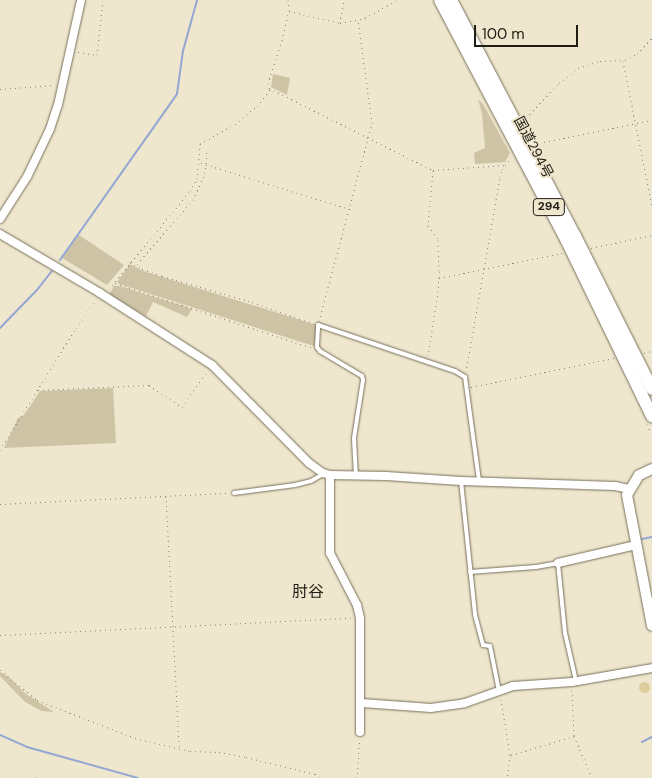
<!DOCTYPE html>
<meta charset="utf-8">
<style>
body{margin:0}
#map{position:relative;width:652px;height:778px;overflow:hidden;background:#efe6ce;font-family:"DM Sans","Noto Sans JP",sans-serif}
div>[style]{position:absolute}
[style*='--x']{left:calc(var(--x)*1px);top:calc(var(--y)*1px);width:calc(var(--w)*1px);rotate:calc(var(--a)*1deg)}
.green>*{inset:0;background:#cec3a5}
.stream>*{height:2px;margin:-1px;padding:0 1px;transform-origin:1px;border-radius:1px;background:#93a7d2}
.building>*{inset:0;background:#dfcd9d}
.round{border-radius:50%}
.path>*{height:1px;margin-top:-0.5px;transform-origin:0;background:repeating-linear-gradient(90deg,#888272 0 1px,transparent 0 5px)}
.roads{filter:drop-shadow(0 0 1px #78705a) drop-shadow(0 0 1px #78705a)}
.service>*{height:4px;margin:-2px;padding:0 2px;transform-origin:2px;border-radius:2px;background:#fff}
.minor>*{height:8px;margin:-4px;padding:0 4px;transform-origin:4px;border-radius:4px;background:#fff}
.tertiary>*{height:10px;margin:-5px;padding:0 5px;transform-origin:5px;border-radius:5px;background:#fff}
.trunk>*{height:12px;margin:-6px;padding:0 6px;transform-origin:6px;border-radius:6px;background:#fff}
span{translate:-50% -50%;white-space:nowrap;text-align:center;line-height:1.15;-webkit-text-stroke:4px #efe6ce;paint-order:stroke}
.shield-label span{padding:1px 4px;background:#efe6ce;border:1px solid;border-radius:4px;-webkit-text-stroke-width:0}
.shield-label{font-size:12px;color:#201d14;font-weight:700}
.street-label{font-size:14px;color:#201d14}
.quarter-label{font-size:16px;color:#201d14}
.scale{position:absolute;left:474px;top:25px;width:104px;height:22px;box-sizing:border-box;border:2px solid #201d14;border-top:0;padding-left:6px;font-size:15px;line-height:18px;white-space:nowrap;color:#201d14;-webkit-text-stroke:4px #efe6ce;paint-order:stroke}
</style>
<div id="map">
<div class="green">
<i style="clip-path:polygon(273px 74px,290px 78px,287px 95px,271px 87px)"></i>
<i style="clip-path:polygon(478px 99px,483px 104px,510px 153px,505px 162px,475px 164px,474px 153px,485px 148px,482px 114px)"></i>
<i style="clip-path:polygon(79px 235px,124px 265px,107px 285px,62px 258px)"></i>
<i style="clip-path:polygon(130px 264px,143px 271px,313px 324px,317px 326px,314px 346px,119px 284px,117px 282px)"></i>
<i style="clip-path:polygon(114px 286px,120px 286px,192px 309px,187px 317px,153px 302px,146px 316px,109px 295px)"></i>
<i style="clip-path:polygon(113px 388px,116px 443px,4px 448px,18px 418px,24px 415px,40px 391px)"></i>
<i style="clip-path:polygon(0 672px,9px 677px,26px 694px,54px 712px,42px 711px,25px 702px,0 676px)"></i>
</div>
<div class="stream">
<i style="--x:60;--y:260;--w:203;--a:-54.8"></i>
<i style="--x:177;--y:94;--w:43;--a:-82.1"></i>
<i style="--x:183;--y:51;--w:53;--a:-74.6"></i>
<i style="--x:0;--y:328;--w:53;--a:-45.8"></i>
<i style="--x:37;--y:290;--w:24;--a:-52"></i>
<i style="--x:642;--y:539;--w:10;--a:-11"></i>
<i style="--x:0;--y:735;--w:30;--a:24"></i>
<i style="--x:27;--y:747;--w:115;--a:15.6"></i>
<i style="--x:642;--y:742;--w:11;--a:-27"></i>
</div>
<div class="building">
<i class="round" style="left:638.5px;top:681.5px;width:11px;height:11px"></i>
</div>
<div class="path">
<i style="--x:288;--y:0;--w:10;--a:84"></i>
<i style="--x:289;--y:10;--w:31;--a:103"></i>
<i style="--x:282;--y:40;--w:45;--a:108"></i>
<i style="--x:268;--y:83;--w:5;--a:79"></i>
<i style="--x:269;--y:88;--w:183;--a:26.6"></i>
<i style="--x:433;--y:170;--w:72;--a:-4"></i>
<i style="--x:289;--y:11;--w:52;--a:13.2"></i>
<i style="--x:340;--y:23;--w:25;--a:-11"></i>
<i style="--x:365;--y:18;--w:37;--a:-29"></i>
<i style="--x:340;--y:23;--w:23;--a:-80"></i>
<i style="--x:78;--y:52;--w:19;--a:9"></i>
<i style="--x:97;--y:55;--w:55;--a:-83.8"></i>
<i style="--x:623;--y:61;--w:148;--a:78.7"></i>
<i style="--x:0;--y:89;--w:54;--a:-4.2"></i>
<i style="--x:526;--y:118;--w:48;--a:-46.7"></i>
<i style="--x:559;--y:83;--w:24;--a:-38"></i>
<i style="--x:578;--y:68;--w:23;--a:-18"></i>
<i style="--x:600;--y:61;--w:25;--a:-2"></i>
<i style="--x:625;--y:60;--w:13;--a:-27"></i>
<i style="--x:637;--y:54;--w:22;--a:-47"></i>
<i style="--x:539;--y:143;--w:115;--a:-11.5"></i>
<i style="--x:201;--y:163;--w:156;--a:17.2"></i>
<i style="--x:591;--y:248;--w:62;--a:-12"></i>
<i style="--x:130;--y:262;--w:14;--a:30"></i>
<i style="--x:142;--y:269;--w:21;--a:19"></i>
<i style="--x:162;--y:276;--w:94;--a:16.1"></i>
<i style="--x:252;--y:302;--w:66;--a:19.5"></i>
<i style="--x:137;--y:264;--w:85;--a:-48.8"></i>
<i style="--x:193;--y:200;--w:30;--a:-66"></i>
<i style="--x:205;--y:173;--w:24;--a:-85"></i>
<i style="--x:439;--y:278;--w:126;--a:-11.4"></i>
<i style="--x:115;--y:283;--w:208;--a:18.2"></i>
<i style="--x:109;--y:289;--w:127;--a:-50.4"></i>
<i style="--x:190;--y:191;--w:14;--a:-60"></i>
<i style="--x:197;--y:179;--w:35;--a:-85"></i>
<i style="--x:200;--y:144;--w:40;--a:-29.7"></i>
<i style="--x:235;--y:124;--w:28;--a:-39"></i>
<i style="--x:257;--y:106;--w:21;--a:-51"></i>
<i style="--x:319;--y:321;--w:205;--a:-75"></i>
<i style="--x:372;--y:123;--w:104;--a:-97.7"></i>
<i style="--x:644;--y:353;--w:8;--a:-14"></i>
<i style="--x:428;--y:356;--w:65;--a:-81.1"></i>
<i style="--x:438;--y:292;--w:21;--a:-87"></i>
<i style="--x:439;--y:271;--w:33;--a:-92"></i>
<i style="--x:438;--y:238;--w:16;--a:-130"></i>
<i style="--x:428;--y:226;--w:56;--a:-84.9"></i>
<i style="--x:466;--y:372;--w:198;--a:-80.1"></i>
<i style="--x:500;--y:177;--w:8;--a:-76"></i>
<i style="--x:502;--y:169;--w:15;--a:-53"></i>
<i style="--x:471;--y:387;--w:146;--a:-11.5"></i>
<i style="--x:38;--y:390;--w:111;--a:-2.6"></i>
<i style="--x:149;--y:385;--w:40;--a:34"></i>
<i style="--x:182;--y:407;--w:44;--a:-55.2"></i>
<i style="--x:647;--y:424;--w:10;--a:66"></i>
<i style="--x:0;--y:450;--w:144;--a:-58.1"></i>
<i style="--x:76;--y:328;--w:34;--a:-54"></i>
<i style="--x:166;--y:496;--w:252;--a:87"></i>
<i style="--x:0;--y:504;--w:229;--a:-2.8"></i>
<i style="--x:0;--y:635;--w:351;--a:-2.8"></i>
<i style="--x:0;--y:670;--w:48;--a:39"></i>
<i style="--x:37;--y:700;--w:105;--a:21.2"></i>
<i style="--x:135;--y:738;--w:57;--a:13.3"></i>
<i style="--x:190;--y:751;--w:29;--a:2"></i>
<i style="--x:219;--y:752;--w:27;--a:10"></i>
<i style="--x:246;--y:757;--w:71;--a:13.8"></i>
<i style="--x:315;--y:774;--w:6;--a:39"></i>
<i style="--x:572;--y:690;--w:46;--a:87.5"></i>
<i style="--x:574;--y:736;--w:46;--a:66.8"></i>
<i style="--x:501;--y:699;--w:57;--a:80.9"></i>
<i style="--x:510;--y:755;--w:23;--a:97"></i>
<i style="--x:511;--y:755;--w:66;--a:-16.8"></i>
<i style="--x:36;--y:778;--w:1;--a:-90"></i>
<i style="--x:357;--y:778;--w:39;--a:-86"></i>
</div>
<div class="roads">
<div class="service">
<i style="--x:356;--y:477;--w:39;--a:-93"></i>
<i style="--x:354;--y:438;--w:59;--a:-81.2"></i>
<i style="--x:363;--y:380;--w:4;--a:-104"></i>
<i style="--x:362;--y:376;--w:49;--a:-149.2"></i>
<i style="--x:320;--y:351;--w:5;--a:-127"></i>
<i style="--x:317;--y:347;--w:22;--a:-87"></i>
<i style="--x:318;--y:325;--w:145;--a:18.6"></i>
<i style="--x:455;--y:371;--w:12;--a:31"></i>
<i style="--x:465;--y:377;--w:104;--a:82.3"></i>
<i style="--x:461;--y:481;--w:135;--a:84"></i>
<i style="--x:475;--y:615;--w:31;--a:75"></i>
<i style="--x:483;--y:645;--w:7;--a:8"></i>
<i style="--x:490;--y:646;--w:46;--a:78.7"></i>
<i style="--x:234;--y:493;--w:62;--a:-7.5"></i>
<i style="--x:295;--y:485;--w:16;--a:-14"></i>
<i style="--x:311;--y:481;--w:14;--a:-30"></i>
<i style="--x:470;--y:572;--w:66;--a:-4.3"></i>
<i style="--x:536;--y:567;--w:22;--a:-10"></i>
<i style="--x:558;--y:563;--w:70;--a:84.3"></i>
<i style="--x:565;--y:633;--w:49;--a:77.1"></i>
</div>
<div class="minor">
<i style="--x:0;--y:219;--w:50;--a:-57.3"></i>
<i style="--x:27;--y:177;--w:53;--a:-64.4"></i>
<i style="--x:50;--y:129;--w:25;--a:-72"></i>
<i style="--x:58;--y:105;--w:107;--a:-77.6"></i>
<i style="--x:0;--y:234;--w:116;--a:30.5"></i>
<i style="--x:100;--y:293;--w:133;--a:32.7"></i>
<i style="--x:212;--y:365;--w:138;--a:45.3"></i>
<i style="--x:309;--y:463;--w:17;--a:36"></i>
<i style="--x:323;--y:473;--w:7;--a:16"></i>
<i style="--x:330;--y:475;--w:56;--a:1"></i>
<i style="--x:386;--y:476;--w:75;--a:3.8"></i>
<i style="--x:461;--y:481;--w:154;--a:1.9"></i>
<i style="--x:615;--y:486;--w:14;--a:12"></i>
<i style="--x:330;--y:475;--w:78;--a:90"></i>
<i style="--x:330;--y:553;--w:59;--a:62.6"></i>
<i style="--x:357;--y:605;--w:13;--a:77"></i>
<i style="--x:360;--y:618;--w:114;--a:90"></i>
<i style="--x:558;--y:563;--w:80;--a:-13"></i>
<i style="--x:362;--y:703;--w:69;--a:4.1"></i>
<i style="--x:431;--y:708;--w:34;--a:-8"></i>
<i style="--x:465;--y:703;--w:51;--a:-19.5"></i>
<i style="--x:513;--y:686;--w:59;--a:-3.9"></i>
<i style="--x:572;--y:682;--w:81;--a:-9.9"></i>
</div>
<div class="tertiary">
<i style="--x:652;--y:469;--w:14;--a:155"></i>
<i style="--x:639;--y:475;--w:23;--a:121"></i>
<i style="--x:627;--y:495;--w:133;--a:79.2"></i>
</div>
<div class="trunk">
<i style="--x:440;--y:0;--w:272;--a:62.2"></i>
<i style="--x:567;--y:241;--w:195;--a:64.1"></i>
<i style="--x:451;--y:0;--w:267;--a:62.3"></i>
<i style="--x:575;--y:236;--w:171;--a:63.3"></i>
</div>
</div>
<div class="shield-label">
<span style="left:549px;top:207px">294</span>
</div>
<div class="street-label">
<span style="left:534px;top:147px;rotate:62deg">国道294号</span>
</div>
<div class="quarter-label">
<span style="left:308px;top:592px">肘谷</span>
</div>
<div class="scale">100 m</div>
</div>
